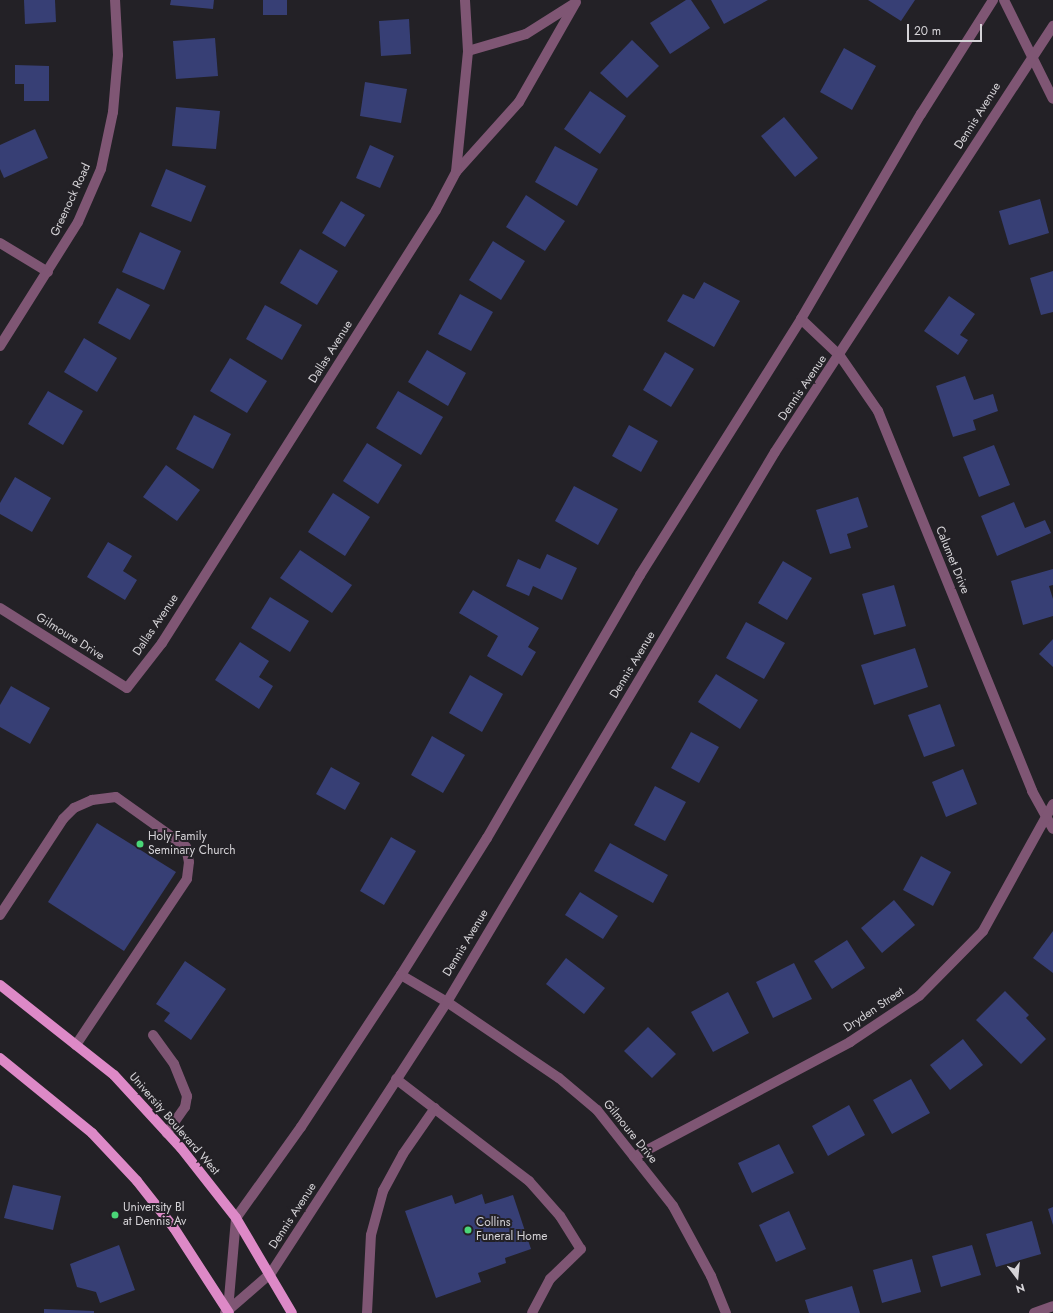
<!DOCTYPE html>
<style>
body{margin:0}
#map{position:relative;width:1053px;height:1313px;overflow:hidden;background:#232126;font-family:Jost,sans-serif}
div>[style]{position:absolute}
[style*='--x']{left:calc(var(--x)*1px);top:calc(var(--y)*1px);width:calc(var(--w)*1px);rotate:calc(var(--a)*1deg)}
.building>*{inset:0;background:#373f75}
.minor>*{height:10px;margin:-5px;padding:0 5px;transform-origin:5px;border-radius:5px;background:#7f5674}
.major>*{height:10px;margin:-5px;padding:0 5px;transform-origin:5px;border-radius:5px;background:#dd89c7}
.dots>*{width:11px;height:11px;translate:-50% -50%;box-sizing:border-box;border:2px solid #232126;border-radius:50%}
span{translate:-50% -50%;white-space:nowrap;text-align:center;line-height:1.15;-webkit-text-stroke:4px #232126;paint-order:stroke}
.street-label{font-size:12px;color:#d5d3d7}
.poi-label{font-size:12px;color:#d5d3d7}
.left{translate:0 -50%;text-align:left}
.north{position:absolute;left:997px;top:1257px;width:40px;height:40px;-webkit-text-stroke:3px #232126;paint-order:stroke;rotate:164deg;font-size:11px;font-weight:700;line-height:16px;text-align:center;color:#d5d3d7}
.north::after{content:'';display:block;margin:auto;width:14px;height:18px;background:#d5d3d7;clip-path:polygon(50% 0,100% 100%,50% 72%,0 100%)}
.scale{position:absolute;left:907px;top:24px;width:75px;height:18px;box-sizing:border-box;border:2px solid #d5d3d7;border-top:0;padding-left:5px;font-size:12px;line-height:14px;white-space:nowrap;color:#d5d3d7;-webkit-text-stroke:3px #232126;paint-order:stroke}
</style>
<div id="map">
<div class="building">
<i style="clip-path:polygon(24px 0,55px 0,56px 22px,25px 24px)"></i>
<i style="clip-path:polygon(171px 0,214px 0,213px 9px,170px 5px)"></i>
<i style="clip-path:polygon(263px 0,287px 0,287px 15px,263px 15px)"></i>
<i style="clip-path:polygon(686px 0,691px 0,710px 28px,670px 54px,650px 23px)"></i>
<i style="clip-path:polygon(711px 0,768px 0,724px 24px)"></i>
<i style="clip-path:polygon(868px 0,915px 0,901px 21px)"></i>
<i style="clip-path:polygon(409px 19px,411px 54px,381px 56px,379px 21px)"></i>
<i style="clip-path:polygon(215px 38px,218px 76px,176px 79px,173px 41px)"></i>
<i style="clip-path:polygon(632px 40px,659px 66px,627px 98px,600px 73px)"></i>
<i style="clip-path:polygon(844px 48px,876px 66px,852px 110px,820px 92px)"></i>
<i style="clip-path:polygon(15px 65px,49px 66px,49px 101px,24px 101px,24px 84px,15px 84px)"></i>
<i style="clip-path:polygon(365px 82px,407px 89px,401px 123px,360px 116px)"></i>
<i style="clip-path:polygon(590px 91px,626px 116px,600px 154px,564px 129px)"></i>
<i style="clip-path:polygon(176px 107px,220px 111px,216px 149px,172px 146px)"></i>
<i style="clip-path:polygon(784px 117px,818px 158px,795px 177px,761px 136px)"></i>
<i style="clip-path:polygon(35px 129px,48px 158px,4px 178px,0 169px,0 145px)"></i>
<i style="clip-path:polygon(370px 145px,394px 156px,380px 188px,356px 178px)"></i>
<i style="clip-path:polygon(555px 146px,598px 169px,577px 206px,535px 182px)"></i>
<i style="clip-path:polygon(166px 169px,206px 186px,191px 222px,151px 206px)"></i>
<i style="clip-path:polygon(526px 195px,565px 221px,545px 251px,506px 227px)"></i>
<i style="clip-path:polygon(1040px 199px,1049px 233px,1009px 245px,999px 211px)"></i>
<i style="clip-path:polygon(341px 201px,365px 215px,345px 247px,322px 233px)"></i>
<i style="clip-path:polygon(140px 232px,181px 251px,164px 290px,122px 272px)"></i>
<i style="clip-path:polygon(493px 241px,525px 261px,501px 300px,469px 280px)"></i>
<i style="clip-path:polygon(300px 249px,338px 271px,317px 305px,280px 283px)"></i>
<i style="clip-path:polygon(1053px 271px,1053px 312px,1041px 315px,1030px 278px)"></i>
<i style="clip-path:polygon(704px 282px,740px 301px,714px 347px,667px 321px,683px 294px,694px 299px)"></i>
<i style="clip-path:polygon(117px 288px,150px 305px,130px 340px,98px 323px)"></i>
<i style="clip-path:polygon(460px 294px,493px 312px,471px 351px,438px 334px)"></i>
<i style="clip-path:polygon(949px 296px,975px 314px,960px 335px,968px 340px,958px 355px,924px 331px)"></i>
<i style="clip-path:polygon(265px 305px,302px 325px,282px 360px,246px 339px)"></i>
<i style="clip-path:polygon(84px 338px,117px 358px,97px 392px,64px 372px)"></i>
<i style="clip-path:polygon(427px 350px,466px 373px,448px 406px,408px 382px)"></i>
<i style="clip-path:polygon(665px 352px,694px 369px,671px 407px,643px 390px)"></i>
<i style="clip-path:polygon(230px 358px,267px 381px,247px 413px,210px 391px)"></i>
<i style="clip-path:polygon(965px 376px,974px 400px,993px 394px,998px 411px,973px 420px,976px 430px,953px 437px,936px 386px)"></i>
<i style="clip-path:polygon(48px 391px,83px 411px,63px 445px,28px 424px)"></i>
<i style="clip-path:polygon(398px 391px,443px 417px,421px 455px,376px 428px)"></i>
<i style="clip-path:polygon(194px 415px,231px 434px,213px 469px,176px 449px)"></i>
<i style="clip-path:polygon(629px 425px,658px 441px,641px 472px,612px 456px)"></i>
<i style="clip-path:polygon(367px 443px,402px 465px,378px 504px,343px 481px)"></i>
<i style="clip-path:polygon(994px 445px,1010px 485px,979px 497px,963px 457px)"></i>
<i style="clip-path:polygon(166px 465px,200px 490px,177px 521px,143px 497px)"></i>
<i style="clip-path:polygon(15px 477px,51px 498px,32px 532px,0 514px,0 503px)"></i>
<i style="clip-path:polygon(574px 486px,618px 509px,598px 545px,555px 521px)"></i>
<i style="clip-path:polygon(333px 493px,370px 517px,345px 556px,308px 532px)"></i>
<i style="clip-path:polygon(858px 497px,868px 527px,847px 534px,851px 548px,830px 554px,816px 510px)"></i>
<i style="clip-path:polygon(1014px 502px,1025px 528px,1045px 520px,1051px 533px,997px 556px,981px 516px)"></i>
<i style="clip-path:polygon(108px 542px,132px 556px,123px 571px,137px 580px,125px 600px,87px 577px)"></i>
<i style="clip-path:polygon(300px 550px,352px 585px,332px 613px,280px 578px)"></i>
<i style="clip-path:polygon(547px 554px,577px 568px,562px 600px,533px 586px,529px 596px,506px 586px,518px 559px,540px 569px)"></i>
<i style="clip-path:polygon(783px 561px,812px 578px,787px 620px,758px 603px)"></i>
<i style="clip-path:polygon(1053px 569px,1053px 585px,1049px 586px,1053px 599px,1053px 616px,1023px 625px,1011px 581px)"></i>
<i style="clip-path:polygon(894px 585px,906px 626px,874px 635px,862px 594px)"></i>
<i style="clip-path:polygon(473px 590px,539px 628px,528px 647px,536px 652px,522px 676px,487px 656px,498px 636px,459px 613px)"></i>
<i style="clip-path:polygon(270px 597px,309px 621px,290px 652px,251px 628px)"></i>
<i style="clip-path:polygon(746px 622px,785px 643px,764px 679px,726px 658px)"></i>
<i style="clip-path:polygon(1053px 639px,1053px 667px,1039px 654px)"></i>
<i style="clip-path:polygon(240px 642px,269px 661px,259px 677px,273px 686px,259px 709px,215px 680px)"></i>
<i style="clip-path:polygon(915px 648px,928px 687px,874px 705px,861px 665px)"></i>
<i style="clip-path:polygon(716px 674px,758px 700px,740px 729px,698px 702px)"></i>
<i style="clip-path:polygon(470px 675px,503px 694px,482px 732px,449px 713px)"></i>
<i style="clip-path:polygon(11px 686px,50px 708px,30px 744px,0 727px,0 705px)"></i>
<i style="clip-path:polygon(940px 704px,955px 746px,924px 757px,908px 715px)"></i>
<i style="clip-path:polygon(691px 732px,719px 747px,699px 783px,671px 768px)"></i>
<i style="clip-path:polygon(432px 736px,465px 755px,443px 793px,411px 775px)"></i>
<i style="clip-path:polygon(331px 767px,360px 783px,345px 810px,316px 794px)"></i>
<i style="clip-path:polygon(963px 769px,977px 804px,946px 817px,932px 782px)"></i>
<i style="clip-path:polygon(655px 786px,686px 802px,665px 841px,634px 825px)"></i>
<i style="clip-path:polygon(97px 823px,176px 872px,124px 951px,48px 902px)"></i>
<i style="clip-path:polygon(391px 837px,416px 851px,384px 905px,360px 891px)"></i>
<i style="clip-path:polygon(610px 843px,668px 875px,653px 903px,594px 871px)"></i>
<i style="clip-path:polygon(921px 856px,951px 872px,933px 906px,903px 890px)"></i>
<i style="clip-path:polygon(580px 892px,618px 916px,603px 939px,565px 915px)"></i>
<i style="clip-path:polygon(894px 900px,915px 925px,882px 953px,861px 928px)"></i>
<i style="clip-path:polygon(1053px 931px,1053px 973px,1033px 958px)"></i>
<i style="clip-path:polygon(847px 940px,865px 968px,832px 989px,814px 961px)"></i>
<i style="clip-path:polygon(566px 958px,605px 988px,584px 1014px,546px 984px)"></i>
<i style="clip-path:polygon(185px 961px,226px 989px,191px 1040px,164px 1021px,170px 1013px,156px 1004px)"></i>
<i style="clip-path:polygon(794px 963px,812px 999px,773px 1018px,756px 982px)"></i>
<i style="clip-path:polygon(1005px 991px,1029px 1015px,1026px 1018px,1046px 1039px,1021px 1064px,976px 1020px)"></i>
<i style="clip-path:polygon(728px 992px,749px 1033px,713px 1052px,691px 1012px)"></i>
<i style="clip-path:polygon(648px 1027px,676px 1054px,652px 1078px,624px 1051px)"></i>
<i style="clip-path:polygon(963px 1039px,983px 1065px,950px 1090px,930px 1065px)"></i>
<i style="clip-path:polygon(911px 1079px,930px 1113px,892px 1134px,873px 1100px)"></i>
<i style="clip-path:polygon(849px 1105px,865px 1135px,828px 1156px,812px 1126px)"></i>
<i style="clip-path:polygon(779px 1144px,794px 1173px,752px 1193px,738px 1163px)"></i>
<i style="clip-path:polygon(13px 1185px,61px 1196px,53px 1230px,4px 1218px)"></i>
<i style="clip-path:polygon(482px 1194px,485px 1204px,513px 1195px,531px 1249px,505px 1258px,506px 1263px,478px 1273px,481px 1282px,436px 1298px,405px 1211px,452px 1195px,455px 1204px)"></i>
<i style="clip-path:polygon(1053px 1207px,1053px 1225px,1048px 1209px)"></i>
<i style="clip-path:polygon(789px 1211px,806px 1249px,776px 1262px,759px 1225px)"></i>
<i style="clip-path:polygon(1032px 1221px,1041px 1254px,996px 1267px,986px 1234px)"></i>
<i style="clip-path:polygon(119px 1245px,135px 1290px,100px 1303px,96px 1292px,77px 1287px,70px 1264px)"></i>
<i style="clip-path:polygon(972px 1245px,981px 1275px,941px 1287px,932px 1256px)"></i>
<i style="clip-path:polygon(912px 1259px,921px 1292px,882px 1303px,873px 1270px)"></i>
<i style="clip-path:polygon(852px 1286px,860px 1313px,809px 1313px,805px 1300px)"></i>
<i style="clip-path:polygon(44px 1309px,94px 1311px,94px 1313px,44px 1313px)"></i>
</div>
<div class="minor">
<i style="--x:1004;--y:0;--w:110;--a:63.7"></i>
<i style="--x:468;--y:51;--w:60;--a:-16.3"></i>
<i style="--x:526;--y:34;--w:58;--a:-32.3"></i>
<i style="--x:456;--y:172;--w:94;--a:-48"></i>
<i style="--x:519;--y:102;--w:115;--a:-60.3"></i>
<i style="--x:0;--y:243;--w:56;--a:31.1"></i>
<i style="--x:801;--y:319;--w:54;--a:43.5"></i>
<i style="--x:840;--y:356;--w:67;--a:55.4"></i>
<i style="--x:878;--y:411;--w:410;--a:67.9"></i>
<i style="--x:1032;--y:791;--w:43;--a:61.1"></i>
<i style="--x:0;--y:346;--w:146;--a:-57.8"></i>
<i style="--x:78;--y:222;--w:58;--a:-66.5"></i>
<i style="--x:101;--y:169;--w:58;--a:-78.1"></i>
<i style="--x:113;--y:112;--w:57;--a:-85"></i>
<i style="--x:118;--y:55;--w:55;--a:-93.1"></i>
<i style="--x:0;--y:608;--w:150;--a:32.2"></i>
<i style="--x:127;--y:688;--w:57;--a:-52.1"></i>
<i style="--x:162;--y:643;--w:512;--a:-57.67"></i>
<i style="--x:436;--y:210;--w:43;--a:-62.2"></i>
<i style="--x:456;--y:172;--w:122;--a:-84.3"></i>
<i style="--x:468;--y:51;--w:51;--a:-93.4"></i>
<i style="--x:0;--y:915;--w:115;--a:-56.7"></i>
<i style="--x:63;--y:819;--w:16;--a:-45"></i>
<i style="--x:74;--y:808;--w:20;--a:-24"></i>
<i style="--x:92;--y:800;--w:24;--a:-7"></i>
<i style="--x:116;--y:797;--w:86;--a:35.5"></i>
<i style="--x:186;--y:847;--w:15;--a:79"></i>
<i style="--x:189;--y:862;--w:17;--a:97"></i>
<i style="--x:187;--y:879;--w:200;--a:123.8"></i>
<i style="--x:401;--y:975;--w:53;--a:30.4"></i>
<i style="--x:447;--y:1002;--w:135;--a:34.2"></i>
<i style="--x:559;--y:1078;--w:50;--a:40.1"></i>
<i style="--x:597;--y:1110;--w:122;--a:51.6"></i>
<i style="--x:673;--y:1206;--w:80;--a:61.5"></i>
<i style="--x:711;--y:1276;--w:40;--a:68"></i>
<i style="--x:153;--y:1035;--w:36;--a:54"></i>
<i style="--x:174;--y:1064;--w:35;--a:68"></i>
<i style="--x:187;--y:1096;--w:11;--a:100"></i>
<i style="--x:185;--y:1107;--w:32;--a:125"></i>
<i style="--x:396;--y:1079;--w:168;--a:37.5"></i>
<i style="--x:529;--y:1181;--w:47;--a:48.5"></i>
<i style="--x:560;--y:1216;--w:39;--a:58"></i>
<i style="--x:581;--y:1249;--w:43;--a:135.9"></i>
<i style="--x:550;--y:1279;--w:38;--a:118"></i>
<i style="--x:634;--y:1157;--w:245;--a:-28"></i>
<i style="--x:850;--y:1042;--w:83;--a:-33.7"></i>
<i style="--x:919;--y:996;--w:91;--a:-45.4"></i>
<i style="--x:983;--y:931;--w:145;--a:-61.1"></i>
<i style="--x:228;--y:1310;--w:92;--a:-85"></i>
<i style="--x:236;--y:1218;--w:112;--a:-54.5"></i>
<i style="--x:301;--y:1127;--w:182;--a:-56.7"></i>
<i style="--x:401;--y:975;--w:162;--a:-57.9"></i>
<i style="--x:487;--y:838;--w:304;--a:-59.8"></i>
<i style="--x:640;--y:575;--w:302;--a:-57.8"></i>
<i style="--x:801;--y:319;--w:238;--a:-59.7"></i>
<i style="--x:921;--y:114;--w:135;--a:-57.7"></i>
<i style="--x:225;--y:1313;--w:61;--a:-41"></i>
<i style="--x:271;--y:1273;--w:323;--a:-57"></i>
<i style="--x:447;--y:1002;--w:640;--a:-59.19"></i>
<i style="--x:775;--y:452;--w:509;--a:-56.87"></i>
<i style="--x:367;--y:1313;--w:78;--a:-87.1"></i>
<i style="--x:371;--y:1235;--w:46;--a:-74.7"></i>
<i style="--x:383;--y:1191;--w:42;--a:-61.6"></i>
<i style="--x:403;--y:1154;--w:56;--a:-55.2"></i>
<i style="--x:1034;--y:1313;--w:20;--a:-20"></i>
</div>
<div class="major">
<i style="--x:0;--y:985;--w:145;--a:38.3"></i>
<i style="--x:114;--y:1075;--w:99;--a:47.5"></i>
<i style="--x:181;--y:1148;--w:89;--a:51.8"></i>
<i style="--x:236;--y:1218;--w:110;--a:59.5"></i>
<i style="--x:0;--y:1058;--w:119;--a:39.2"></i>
<i style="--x:92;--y:1133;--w:66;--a:46.8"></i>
<i style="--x:137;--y:1181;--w:60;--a:51.8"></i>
<i style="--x:174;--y:1228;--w:101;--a:57.1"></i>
</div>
<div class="dots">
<i style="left:140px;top:844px;background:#4ad677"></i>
<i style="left:115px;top:1215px;background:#4ad677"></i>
<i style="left:468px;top:1230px;background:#4ad677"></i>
</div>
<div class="street-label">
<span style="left:978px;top:116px;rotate:-58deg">Dennis Avenue</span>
<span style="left:71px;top:200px;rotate:-65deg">Greenock Road</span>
<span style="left:331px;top:352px;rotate:-58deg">Dallas Avenue</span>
<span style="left:803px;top:388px;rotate:-56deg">Dennis Avenue</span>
<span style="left:952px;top:560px;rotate:68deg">Calumet Drive</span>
<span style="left:156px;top:625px;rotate:-56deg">Dallas Avenue</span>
<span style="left:70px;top:637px;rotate:32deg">Gilmoure Drive</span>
<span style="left:633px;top:665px;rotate:-59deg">Dennis Avenue</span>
<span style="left:466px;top:943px;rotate:-59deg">Dennis Avenue</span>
<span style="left:874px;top:1010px;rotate:-34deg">Dryden Street</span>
<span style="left:174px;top:1124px;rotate:49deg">University Boulevard West</span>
<span style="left:630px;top:1132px;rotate:51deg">Gilmoure Drive</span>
<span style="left:293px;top:1216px;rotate:-57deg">Dennis Avenue</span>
</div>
<div class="poi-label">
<span class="left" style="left:148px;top:844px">Holy Family<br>Seminary Church</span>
<span class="left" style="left:123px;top:1215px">University Bl<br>at Dennis Av</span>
<span class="left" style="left:476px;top:1230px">Collins<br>Funeral Home</span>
</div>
<div class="north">N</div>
<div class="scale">20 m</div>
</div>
